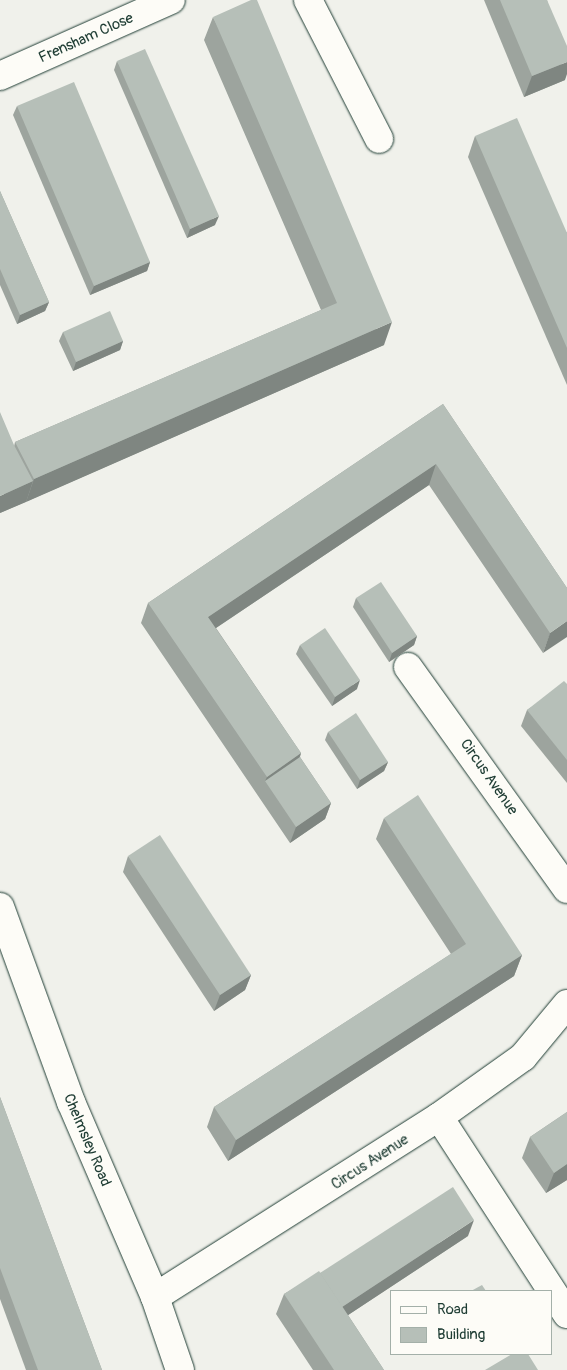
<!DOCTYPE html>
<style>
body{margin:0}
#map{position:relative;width:567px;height:1370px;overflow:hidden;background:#f0f1eb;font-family:Pangolin,sans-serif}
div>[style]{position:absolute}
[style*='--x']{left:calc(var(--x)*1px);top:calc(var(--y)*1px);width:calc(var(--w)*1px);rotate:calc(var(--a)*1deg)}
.roads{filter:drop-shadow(0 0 1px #1f3d34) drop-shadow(0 0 1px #1f3d34)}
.street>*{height:28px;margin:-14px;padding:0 14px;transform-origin:14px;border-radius:14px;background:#fdfcf7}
.secondary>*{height:28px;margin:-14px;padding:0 14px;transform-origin:14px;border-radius:14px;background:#fdfcf7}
.wall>*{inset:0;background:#9da49e}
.shaded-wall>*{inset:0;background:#7f8681}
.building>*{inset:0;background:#b6bfb8}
span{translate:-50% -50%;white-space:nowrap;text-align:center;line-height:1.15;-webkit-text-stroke:4px #fdfcf7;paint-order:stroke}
.street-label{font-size:15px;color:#1f3d34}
.legend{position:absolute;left:390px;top:1290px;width:162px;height:65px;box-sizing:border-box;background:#fdfcf7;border:1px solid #a4b0a9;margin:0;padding:6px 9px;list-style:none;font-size:15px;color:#1f3d34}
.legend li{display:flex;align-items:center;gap:10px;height:25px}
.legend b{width:25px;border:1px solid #a4b0a9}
</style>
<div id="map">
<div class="roads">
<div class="street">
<i style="--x:308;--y:0;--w:156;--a:62.9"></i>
<i style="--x:0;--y:76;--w:187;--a:-24"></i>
<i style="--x:408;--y:667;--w:273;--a:54.4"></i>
<i style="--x:439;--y:1117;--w:235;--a:57"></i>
<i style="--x:155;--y:1297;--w:336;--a:-32.4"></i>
<i style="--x:439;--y:1117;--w:103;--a:-35.5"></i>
<i style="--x:523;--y:1057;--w:69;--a:-50.3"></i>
</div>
<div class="secondary">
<i style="--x:0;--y:907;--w:208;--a:70"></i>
<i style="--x:71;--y:1102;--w:212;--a:66.7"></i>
<i style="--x:155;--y:1297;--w:77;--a:71.1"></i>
</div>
</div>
<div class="wall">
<i style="clip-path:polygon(484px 0,547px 0,565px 80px,524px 97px)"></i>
<i style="clip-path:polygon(213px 17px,384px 345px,0 513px,15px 442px,321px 310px,204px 40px)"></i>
<i style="clip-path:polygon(117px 61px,215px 225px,187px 238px,114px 70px)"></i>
<i style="clip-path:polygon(17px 106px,150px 262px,147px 271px,90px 295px,13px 115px)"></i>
<i style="clip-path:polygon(475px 136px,567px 233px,567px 385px,468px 157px)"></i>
<i style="clip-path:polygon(0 191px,49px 302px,45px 311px,17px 324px,0 285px)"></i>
<i style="clip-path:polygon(63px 332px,123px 341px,120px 350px,73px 371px,59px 341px)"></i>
<i style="clip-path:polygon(443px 404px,567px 588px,543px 653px,429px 485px,216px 628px,301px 753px,300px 757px,331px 803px,325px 819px,290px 843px,141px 623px,148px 603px)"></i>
<i style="clip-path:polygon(356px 598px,417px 636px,414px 645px,389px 662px,353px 607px)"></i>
<i style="clip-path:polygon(300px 645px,357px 689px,332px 706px,296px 654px)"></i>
<i style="clip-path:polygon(567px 684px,567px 783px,521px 726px,527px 710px)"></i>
<i style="clip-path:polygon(328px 732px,388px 762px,384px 771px,357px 789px,325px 740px)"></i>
<i style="clip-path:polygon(384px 818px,522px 955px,514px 976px,228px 1161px,207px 1127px,214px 1107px,451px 954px,376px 839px)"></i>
<i style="clip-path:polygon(128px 856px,251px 975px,245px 990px,214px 1011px,123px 872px)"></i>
<i style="clip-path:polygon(0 1097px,102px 1370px,26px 1370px,0 1299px)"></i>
<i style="clip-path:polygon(567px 1112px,567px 1180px,546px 1193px,522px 1158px,530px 1137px)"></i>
<i style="clip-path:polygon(468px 1236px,348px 1315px,384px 1370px,313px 1370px,276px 1314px,284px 1294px,320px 1273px)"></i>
</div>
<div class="shaded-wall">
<i style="clip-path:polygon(567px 62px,567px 74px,565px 80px,524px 97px,532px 76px)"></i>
<i style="clip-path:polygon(219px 216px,215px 225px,187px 238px,190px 229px)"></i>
<i style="clip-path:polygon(150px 262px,147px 271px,90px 295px,94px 286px)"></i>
<i style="clip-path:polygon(49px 302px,45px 311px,17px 324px,20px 315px)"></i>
<i style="clip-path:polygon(392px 322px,384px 345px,26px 502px,34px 479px)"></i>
<i style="clip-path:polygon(123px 341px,120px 350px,73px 371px,76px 362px)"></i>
<i style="clip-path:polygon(436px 464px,429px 485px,201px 638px,208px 617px)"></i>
<i style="clip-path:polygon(33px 481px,26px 502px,0 513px,0 496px)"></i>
<i style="clip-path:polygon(567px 621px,567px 637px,543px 653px,550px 633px)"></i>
<i style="clip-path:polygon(417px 636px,414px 645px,389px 662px,392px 653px)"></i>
<i style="clip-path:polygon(360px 680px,357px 689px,332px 706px,335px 697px)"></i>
<i style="clip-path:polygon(301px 753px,294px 773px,265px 781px,267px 777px)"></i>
<i style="clip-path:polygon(388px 762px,384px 771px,357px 789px,360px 780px)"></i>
<i style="clip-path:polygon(331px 803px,325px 819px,290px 843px,296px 827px)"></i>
<i style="clip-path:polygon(522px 955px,514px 976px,228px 1161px,236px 1140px)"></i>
<i style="clip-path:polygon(251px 975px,245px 990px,214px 1011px,220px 995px)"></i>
<i style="clip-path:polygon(567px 1164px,567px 1180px,546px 1193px,554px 1173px)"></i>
<i style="clip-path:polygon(474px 1220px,468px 1236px,333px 1325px,339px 1309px)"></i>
</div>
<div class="building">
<i style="clip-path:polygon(251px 0,257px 0,392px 322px,34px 479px,15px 442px,337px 303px,213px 17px)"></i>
<i style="clip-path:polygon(500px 0,547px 0,567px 46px,567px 62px,532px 76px)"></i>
<i style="clip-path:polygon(145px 49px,219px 216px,190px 229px,117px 61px)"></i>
<i style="clip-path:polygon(74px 82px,150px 262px,94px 286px,17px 106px)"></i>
<i style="clip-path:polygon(517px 118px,567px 233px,567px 348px,475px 136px)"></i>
<i style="clip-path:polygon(0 191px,49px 302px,20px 315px,0 269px)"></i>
<i style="clip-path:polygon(110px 311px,123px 341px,76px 362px,63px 332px)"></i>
<i style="clip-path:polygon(443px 404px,567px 588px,567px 621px,550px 633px,436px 464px,208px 617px,301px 753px,267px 777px,148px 603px)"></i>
<i style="clip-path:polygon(0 412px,14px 445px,33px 481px,0 496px)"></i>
<i style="clip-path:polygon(381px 582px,417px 636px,392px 653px,356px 598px)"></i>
<i style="clip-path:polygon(325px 628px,360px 680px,335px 697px,300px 645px)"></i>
<i style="clip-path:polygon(564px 681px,567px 684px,567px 760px,527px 710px)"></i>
<i style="clip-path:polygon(356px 713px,388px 762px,360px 780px,328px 732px)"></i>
<i style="clip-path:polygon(300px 757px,331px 803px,296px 827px,265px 781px)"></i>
<i style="clip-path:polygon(418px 795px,522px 955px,236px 1140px,214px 1107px,466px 944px,384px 818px)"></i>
<i style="clip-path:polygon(160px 835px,251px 975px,220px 995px,128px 856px)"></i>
<i style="clip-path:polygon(0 1097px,102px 1370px,38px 1370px,0 1268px)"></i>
<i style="clip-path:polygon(567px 1112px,567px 1164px,554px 1173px,530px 1137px)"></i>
<i style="clip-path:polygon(453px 1187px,474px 1220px,342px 1307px,320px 1273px)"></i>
<i style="clip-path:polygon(319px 1271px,384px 1370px,334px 1370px,284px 1294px)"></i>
<i style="clip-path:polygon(482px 1285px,486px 1291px,471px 1291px)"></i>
<i style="clip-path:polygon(512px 1354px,528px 1354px,538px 1370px,485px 1370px)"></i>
</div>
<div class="street-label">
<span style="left:86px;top:38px;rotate:-24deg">Frensham Close</span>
<span style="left:489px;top:777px;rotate:55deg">Circus Avenue</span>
<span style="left:87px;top:1140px;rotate:67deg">Chelmsley Road</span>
<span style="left:370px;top:1162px;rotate:-33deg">Circus Avenue</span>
</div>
<ul class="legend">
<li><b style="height:6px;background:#fdfcf7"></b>Road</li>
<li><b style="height:14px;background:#b6bfb8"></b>Building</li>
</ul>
</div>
